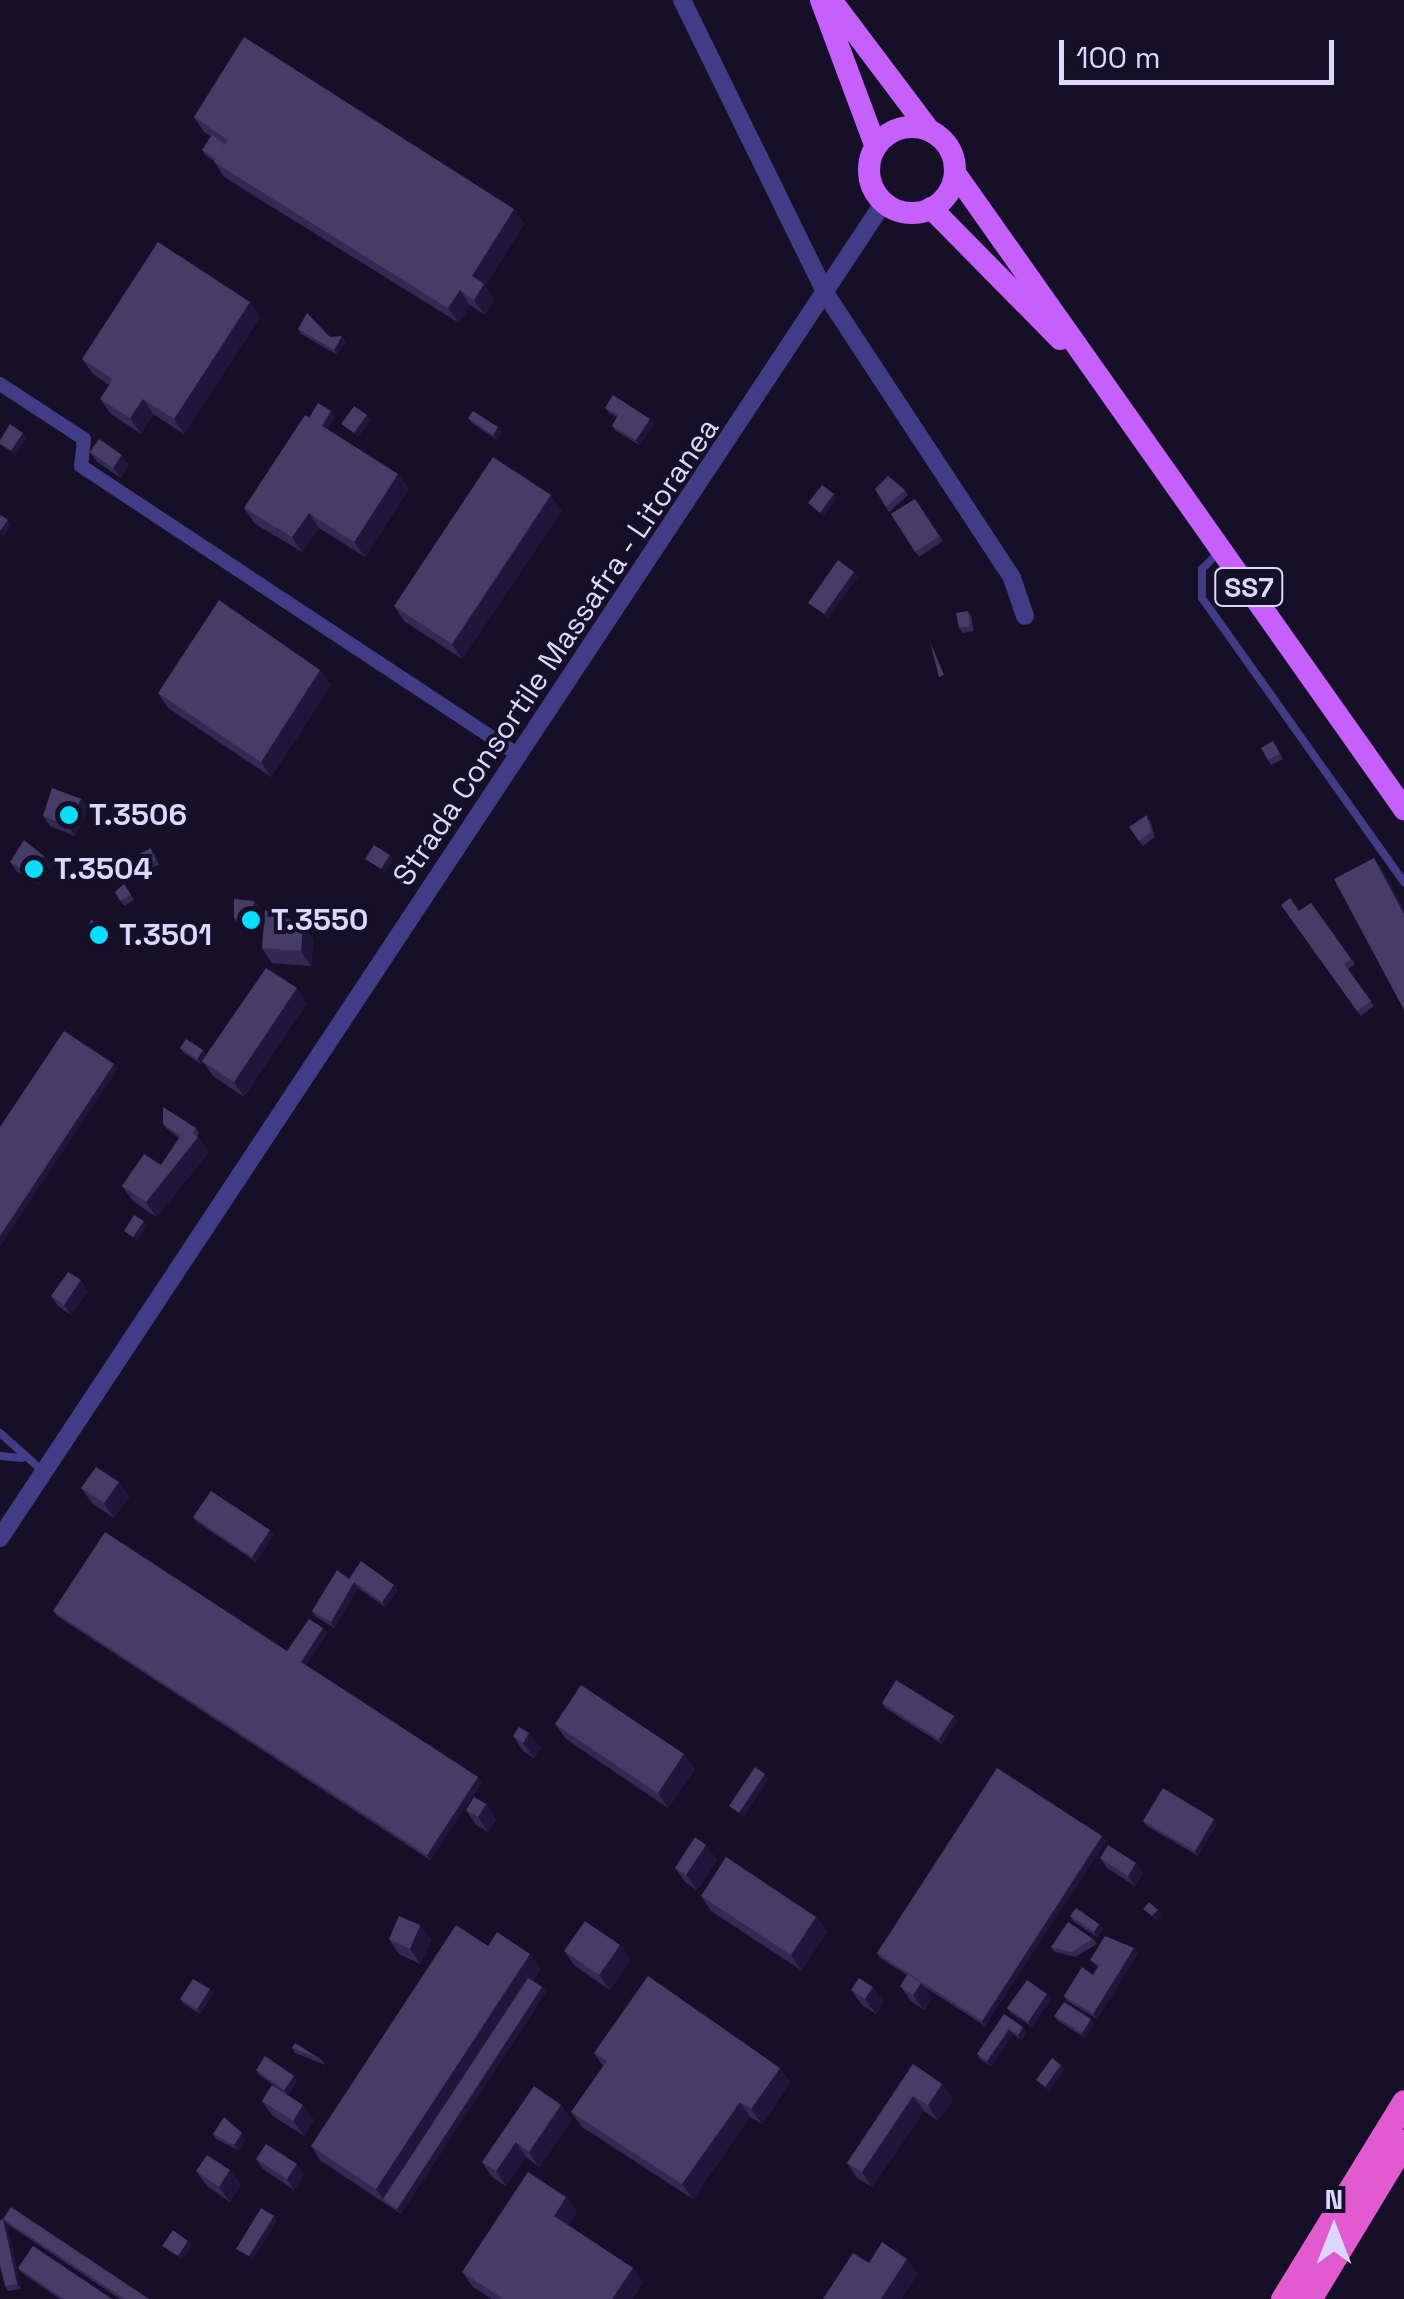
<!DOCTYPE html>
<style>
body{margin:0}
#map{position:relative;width:1404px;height:2299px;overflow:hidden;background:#151027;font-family:"Space Grotesk",sans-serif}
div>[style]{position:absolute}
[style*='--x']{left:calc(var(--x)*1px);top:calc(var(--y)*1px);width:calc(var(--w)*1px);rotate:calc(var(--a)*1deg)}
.service>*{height:8px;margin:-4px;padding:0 4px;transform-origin:4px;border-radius:4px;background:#403c86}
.minor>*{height:14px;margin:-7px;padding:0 7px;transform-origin:7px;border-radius:7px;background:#403c86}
.tertiary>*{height:18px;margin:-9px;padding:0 9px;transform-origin:9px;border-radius:9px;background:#403c86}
.primary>*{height:22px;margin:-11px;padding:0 11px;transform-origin:11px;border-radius:11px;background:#c560fd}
.primary>.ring{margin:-11px;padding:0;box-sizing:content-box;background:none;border:22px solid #c560fd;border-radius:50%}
.trunk>*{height:25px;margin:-12.5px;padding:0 12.5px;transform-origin:12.5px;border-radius:12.5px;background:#e15ad0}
.wall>*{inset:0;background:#332955}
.shaded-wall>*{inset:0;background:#1f173b}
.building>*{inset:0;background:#453c67}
.dots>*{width:28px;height:28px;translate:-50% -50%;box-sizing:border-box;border:5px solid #151027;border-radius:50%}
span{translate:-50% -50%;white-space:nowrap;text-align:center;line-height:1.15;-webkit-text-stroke:8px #151027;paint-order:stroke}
.shield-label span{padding:2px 8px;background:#151027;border:2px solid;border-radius:8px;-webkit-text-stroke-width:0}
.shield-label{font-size:28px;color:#dcd7fe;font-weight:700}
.street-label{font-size:30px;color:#dcd7fe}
.poi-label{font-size:30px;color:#dcd7fe;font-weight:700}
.left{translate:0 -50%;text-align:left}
.north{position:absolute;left:1284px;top:2179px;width:100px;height:100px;-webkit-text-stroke:8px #151027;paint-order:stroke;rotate:0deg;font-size:28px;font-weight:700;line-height:40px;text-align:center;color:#dcd7fe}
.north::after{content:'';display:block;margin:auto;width:35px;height:45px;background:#dcd7fe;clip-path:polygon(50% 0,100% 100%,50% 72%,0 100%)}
.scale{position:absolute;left:1059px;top:40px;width:275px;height:45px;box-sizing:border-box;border:5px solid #dcd7fe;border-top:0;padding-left:12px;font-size:30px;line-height:35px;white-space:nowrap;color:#dcd7fe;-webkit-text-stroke:8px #151027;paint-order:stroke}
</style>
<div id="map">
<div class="service">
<i style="--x:1219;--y:552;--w:24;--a:135"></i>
<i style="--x:1202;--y:569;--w:29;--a:90"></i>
<i style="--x:1202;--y:598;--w:349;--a:54.6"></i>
<i style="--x:0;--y:1433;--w:59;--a:41.6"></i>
<i style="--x:0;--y:1456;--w:22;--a:5"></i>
</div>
<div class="minor">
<i style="--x:0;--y:384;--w:100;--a:33.2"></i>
<i style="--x:84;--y:439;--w:27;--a:96"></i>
<i style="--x:81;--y:466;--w:526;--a:33.45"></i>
</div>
<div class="tertiary">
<i style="--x:682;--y:0;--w:330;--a:63.9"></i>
<i style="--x:827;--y:296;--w:337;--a:56.7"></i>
<i style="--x:1012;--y:578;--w:40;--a:71.1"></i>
<i style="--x:0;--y:1538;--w:1602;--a:-56.51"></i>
</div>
<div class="primary">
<i style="--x:821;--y:0;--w:157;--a:69.5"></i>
<i style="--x:831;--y:0;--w:163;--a:53"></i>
<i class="ring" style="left:869px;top:127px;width:64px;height:64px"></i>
<i style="--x:955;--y:173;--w:779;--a:54.78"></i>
<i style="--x:931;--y:208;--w:184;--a:45.4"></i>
</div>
<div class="trunk">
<i style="--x:1283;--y:2299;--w:231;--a:-58.4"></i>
<i style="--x:1309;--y:2299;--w:184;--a:-58.8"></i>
</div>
<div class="wall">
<i style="clip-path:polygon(194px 117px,514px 209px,524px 224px,485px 286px,494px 299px,485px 315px,470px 305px,459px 323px,224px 177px,214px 161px,205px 155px,202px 150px,211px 136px,204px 132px)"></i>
<i style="clip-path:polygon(250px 302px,260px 317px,184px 434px,153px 414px,141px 434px,111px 414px,100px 399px,109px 385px,93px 374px,82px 359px)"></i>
<i style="clip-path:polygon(298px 329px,346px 341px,337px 355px,301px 334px)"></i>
<i style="clip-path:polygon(605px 408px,654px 424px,639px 445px,616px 431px,612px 426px,617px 417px,609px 413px)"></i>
<i style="clip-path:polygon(335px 416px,327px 429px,409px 489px,365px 557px,319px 528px,302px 552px,255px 524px,244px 508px,309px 418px)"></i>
<i style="clip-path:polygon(468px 418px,498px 427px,502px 432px,497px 440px,472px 423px)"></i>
<i style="clip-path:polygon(90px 452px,129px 465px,121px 478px,97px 462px)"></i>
<i style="clip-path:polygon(875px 489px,905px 490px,908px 495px,889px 512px)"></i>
<i style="clip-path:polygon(915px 499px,943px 541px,919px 557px,891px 514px)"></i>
<i style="clip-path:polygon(562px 510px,462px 659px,404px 621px,394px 606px)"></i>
<i style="clip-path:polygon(968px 611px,971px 616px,974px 631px,963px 633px,959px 628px)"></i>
<i style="clip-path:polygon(320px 670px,331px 685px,271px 777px,168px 708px,158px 693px)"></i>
<i style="clip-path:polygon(1273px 741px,1283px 759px,1271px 765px,1268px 760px)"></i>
<i style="clip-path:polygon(81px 799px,88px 809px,75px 836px,50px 826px,43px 816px)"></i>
<i style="clip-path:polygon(1150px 820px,1155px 837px,1143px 846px,1129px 827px)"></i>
<i style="clip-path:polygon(154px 853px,159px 865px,147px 869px,143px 864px)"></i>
<i style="clip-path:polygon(10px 862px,51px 866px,39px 885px,17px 872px)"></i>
<i style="clip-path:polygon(124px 884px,134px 900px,124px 906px,115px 892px)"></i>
<i style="clip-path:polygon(254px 901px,262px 911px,259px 929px,241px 928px,234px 918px)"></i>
<i style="clip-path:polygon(1311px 903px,1355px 964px,1348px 969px,1374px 1006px,1361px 1016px,1281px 905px,1299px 911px)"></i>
<i style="clip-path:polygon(303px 925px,313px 940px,311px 966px,272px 963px,262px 948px)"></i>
<i style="clip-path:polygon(105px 926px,109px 931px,102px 945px,89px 939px,85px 934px)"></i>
<i style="clip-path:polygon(307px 1003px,244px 1097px,213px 1076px,203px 1062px,201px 1064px,184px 1053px,180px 1048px,203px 1050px,206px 1055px)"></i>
<i style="clip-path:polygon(163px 1124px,196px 1128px,199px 1133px,197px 1136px,209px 1152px,156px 1217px,133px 1201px,122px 1186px,161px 1165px,179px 1138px,167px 1129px)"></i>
<i style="clip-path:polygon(88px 1291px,71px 1315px,58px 1306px,51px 1296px)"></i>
<i style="clip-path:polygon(119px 1482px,129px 1497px,114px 1518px,92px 1503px,81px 1488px)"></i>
<i style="clip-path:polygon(193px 1517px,274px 1535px,256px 1562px,197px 1522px)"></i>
<i style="clip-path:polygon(349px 1579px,398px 1590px,385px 1607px,358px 1588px,334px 1628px,315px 1616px,312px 1611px)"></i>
<i style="clip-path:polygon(53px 1611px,287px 1651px,323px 1628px,327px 1633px,306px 1665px,478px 1777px,482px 1782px,430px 1860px,57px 1616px)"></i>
<i style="clip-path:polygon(882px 1703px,954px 1716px,957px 1721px,942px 1744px,885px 1708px)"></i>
<i style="clip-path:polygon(555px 1724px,695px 1769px,668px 1808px,566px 1739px)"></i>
<i style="clip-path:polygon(529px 1733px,540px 1748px,534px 1758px,523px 1751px,513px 1736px)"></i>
<i style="clip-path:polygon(486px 1804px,496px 1820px,488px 1832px,476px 1825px,466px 1810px)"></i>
<i style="clip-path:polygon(1143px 1821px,1217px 1824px,1198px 1856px,1147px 1826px)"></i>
<i style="clip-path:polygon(1102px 1836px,1106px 1841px,985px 2026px,923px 1986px,932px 1998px,924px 2010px,911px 2001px,900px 1986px,907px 1975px,880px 1958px,877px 1953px)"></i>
<i style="clip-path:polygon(1100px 1858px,1143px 1873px,1135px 1886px,1107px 1868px)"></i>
<i style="clip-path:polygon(717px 1860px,697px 1890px,686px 1883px,675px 1868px)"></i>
<i style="clip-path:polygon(701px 1896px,816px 1917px,827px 1932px,801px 1970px,711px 1911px)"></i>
<i style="clip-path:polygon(1070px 1916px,1099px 1924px,1103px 1929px,1097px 1937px,1074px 1922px)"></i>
<i style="clip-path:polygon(420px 1925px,431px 1940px,420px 1964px,399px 1954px,389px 1939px)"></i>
<i style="clip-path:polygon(1093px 1939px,1097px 1944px,1075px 1957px,1055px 1952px,1051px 1947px)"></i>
<i style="clip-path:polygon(620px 1945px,630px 1960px,610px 1990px,575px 1966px,564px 1951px)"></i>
<i style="clip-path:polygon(488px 1946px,530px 1954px,540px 1969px,533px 1981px,542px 1987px,546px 1992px,401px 2214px,321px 2161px,311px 2146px)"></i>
<i style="clip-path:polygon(1138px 1953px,1097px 2019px,1067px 2001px,1064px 1996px,1093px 1975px,1098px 1967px,1090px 1960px)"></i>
<i style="clip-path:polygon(851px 1990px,884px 2002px,876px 2014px,862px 2005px)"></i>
<i style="clip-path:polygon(213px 1994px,200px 2014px,184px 2004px,180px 1999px)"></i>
<i style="clip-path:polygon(1051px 1999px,1032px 2027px,1011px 2013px,1007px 2008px)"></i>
<i style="clip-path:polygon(1004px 2014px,1027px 2032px,1021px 2040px,1013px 2034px,991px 2066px,980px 2059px,977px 2054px)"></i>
<i style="clip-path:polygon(1054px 2016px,1094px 2024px,1085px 2038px,1058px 2021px)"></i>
<i style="clip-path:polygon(292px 2048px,322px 2060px,325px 2065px,295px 2053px)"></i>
<i style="clip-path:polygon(594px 2053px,780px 2068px,790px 2083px,762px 2124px,750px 2117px,693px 2199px,582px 2127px,571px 2112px,603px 2066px)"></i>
<i style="clip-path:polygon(913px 2064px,942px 2084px,953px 2099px,938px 2121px,924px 2111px,872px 2187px,857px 2178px,847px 2163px)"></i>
<i style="clip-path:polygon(256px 2070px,297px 2081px,288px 2095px,259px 2075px)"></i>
<i style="clip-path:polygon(262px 2101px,314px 2120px,304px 2136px,273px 2116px)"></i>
<i style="clip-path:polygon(561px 2105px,572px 2120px,539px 2167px,526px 2157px,506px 2186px,492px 2177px,482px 2162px)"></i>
<i style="clip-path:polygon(213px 2134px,245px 2139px,238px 2150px,216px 2139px)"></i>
<i style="clip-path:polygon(256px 2159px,304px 2174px,294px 2190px,263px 2169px)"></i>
<i style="clip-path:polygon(196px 2171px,241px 2185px,230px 2202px,207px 2186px)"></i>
<i style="clip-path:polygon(566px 2197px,577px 2212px,568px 2225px,633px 2268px,643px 2283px,632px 2299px,492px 2299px,473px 2287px,462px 2272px)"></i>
<i style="clip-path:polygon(3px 2219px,7px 2224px,21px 2289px,8px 2291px,5px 2286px)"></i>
<i style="clip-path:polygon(3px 2219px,149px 2299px,120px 2299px,7px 2224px)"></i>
<i style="clip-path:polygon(18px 2268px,112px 2299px,60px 2299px,22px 2273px)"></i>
</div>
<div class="shaded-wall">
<i style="clip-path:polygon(514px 209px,524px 224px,485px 286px,494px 299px,485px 315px,474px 300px,472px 276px)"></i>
<i style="clip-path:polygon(460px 290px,470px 305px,459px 323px,448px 308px)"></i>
<i style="clip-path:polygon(250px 302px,260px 317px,184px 434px,174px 419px)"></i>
<i style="clip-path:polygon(342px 336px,346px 341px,337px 355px,334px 350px)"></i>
<i style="clip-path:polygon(143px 399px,153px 414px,141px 434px,130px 418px)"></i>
<i style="clip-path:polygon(331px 411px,335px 416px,323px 435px,319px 430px)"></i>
<i style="clip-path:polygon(367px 415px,371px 420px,358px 438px,354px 433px)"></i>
<i style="clip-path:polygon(650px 419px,654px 424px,639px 445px,636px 440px)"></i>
<i style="clip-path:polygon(498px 427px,502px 432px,497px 440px,493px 435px)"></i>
<i style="clip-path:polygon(23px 433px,27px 438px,15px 456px,11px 451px)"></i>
<i style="clip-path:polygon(122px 455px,129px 465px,121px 478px,113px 468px)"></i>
<i style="clip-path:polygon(398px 474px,409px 489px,365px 557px,354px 542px)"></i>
<i style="clip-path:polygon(834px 494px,837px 499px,823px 518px,820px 513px)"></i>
<i style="clip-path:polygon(551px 495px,562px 510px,462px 659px,452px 644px)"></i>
<i style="clip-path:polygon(309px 513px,319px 528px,302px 552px,292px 537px)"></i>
<i style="clip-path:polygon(8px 520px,11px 525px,3px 538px,0 531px)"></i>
<i style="clip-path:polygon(854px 572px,858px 577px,828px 619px,824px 614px)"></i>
<i style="clip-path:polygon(320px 670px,331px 685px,271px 777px,261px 762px)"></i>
<i style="clip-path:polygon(81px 799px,88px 809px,75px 836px,68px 826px)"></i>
<i style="clip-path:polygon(390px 855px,393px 860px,384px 874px,381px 869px)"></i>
<i style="clip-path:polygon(44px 856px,51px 866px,39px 885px,32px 875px)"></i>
<i style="clip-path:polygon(1374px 858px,1385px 873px,1404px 909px,1404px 914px)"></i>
<i style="clip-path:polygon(254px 901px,262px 911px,259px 929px,252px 919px)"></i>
<i style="clip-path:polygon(303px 925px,313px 940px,311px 966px,301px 951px)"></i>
<i style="clip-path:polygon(105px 926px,109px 931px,102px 945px,98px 940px)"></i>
<i style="clip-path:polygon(297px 988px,307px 1003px,244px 1097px,234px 1082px)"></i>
<i style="clip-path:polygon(203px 1050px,207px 1056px,201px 1064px,197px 1059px)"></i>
<i style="clip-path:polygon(114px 1064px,118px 1069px,0 1247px,0 1236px)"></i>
<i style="clip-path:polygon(198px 1137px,209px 1152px,156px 1217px,146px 1202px)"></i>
<i style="clip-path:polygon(144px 1221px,147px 1226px,137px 1242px,133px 1237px)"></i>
<i style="clip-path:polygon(81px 1280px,88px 1291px,71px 1315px,64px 1305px)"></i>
<i style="clip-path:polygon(119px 1482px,129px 1497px,114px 1518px,104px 1503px)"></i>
<i style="clip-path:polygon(270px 1530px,274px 1535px,256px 1562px,252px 1557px)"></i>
<i style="clip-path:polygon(354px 1582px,358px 1588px,334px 1628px,331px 1622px)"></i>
<i style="clip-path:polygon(394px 1585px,398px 1590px,385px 1607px,382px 1602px)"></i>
<i style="clip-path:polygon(323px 1628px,327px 1633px,305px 1667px,301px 1662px)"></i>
<i style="clip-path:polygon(954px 1716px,957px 1721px,942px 1744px,939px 1739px)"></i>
<i style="clip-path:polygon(529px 1733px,540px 1748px,534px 1758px,523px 1743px)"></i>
<i style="clip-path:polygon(684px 1754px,695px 1769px,668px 1808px,658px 1793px)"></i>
<i style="clip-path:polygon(765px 1774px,769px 1779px,743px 1818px,739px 1813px)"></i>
<i style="clip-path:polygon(478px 1777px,482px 1782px,430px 1860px,427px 1855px)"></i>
<i style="clip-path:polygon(486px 1804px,496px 1820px,488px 1832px,478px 1817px)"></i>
<i style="clip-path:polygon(1214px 1819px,1217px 1824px,1198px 1856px,1195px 1851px)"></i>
<i style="clip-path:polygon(1102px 1836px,1106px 1841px,985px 2026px,982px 2021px)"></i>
<i style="clip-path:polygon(706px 1845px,717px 1860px,697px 1890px,686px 1875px)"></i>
<i style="clip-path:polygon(1136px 1863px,1143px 1873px,1135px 1886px,1128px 1876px)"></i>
<i style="clip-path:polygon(1158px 1910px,1162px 1915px,1156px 1922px,1152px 1916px)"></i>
<i style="clip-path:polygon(816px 1917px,827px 1932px,801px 1970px,791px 1955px)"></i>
<i style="clip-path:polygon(1099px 1924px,1103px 1929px,1097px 1937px,1094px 1932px)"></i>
<i style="clip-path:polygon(420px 1925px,431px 1940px,420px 1964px,410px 1949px)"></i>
<i style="clip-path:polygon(620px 1945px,630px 1960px,610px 1990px,599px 1975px)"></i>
<i style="clip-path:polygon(1134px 1948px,1138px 1953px,1097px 2019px,1093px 2014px)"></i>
<i style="clip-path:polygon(530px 1954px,540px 1969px,388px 2202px,383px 2199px,376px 2189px)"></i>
<i style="clip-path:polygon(921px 1983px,932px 1998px,924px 2010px,913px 1995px)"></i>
<i style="clip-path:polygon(542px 1987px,546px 1992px,401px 2214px,397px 2209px)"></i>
<i style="clip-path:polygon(873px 1987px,884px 2002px,876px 2014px,865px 1999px)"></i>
<i style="clip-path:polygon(210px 1989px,213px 1994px,200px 2014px,197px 2009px)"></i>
<i style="clip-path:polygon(1047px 1994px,1051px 1999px,1032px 2027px,1028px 2022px)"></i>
<i style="clip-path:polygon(1091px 2019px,1094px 2024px,1085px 2038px,1082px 2033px)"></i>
<i style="clip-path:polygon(1023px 2027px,1027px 2032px,1021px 2040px,1018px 2035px)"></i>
<i style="clip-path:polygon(1009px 2029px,1013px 2034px,991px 2066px,987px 2061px)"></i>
<i style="clip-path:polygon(1061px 2065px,1065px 2070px,1049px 2092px,1045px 2087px)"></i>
<i style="clip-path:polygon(780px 2068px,790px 2083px,762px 2124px,751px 2109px)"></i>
<i style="clip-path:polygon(294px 2076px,297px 2081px,288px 2095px,284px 2090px)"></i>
<i style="clip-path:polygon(942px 2084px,953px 2099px,938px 2121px,928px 2105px)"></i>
<i style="clip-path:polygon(913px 2096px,924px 2111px,872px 2187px,862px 2172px)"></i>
<i style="clip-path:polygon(740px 2102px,750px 2117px,693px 2199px,682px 2184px)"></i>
<i style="clip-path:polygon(303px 2105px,314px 2120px,304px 2136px,293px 2121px)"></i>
<i style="clip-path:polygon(561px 2105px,572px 2120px,539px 2167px,529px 2152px)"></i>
<i style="clip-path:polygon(242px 2133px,245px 2139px,238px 2150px,234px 2145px)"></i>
<i style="clip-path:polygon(516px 2142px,526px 2157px,506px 2186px,496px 2171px)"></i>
<i style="clip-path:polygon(297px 2164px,304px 2174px,294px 2190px,287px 2179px)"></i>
<i style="clip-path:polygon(230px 2170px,241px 2185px,230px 2202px,219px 2187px)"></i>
<i style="clip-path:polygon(566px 2197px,577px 2212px,565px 2231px,554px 2216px)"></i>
<i style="clip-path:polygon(274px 2216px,277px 2221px,252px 2262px,249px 2256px)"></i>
<i style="clip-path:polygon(3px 2219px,7px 2224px,21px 2289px,17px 2284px)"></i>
<i style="clip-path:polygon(188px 2241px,192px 2246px,181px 2261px,178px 2256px)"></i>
<i style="clip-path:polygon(907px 2259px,918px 2274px,902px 2299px,881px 2299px)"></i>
<i style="clip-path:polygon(633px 2268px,643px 2283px,632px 2299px,612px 2299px)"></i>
</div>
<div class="building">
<i style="clip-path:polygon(244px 37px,514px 209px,472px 276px,484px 284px,474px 300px,460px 290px,448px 308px,214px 162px,228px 140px,194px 117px)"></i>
<i style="clip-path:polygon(212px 135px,225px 144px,216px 159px,202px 150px)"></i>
<i style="clip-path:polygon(158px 242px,250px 302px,174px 419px,143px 399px,130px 418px,100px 399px,113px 379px,82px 359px)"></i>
<i style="clip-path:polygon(307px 313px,330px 337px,342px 336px,334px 350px,298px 329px)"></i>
<i style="clip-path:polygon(613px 395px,650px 419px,636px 440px,612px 426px,618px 415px,605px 408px)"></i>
<i style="clip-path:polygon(318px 403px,331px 411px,322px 426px,309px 418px)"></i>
<i style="clip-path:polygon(354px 406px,367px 415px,354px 433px,341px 424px)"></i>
<i style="clip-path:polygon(473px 411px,498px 427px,493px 435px,468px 418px)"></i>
<i style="clip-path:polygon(305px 415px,398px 474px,354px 542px,309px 513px,292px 537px,244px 508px)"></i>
<i style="clip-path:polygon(10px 424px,23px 433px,11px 451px,0 444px,0 440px)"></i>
<i style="clip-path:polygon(99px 439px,122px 455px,113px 468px,90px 452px)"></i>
<i style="clip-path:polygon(493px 457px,551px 495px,452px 644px,394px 606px)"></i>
<i style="clip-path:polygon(888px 476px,905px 490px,886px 507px,875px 489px)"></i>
<i style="clip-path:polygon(822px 485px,834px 494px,820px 513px,808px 503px)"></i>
<i style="clip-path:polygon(915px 499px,939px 536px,915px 552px,891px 514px)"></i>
<i style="clip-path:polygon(1px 515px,8px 520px,0 531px,0 517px)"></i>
<i style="clip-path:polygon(838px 560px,854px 572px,824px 614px,808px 603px)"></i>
<i style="clip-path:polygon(219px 600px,320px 670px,261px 762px,158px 693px)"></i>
<i style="clip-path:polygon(968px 611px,970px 626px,959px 628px,956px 613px)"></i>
<i style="clip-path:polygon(930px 642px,944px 675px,939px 677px)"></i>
<i style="clip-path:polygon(1273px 741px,1280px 754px,1268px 760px,1261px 748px)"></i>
<i style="clip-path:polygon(52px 788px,81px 799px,68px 826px,43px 816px)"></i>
<i style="clip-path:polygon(1147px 815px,1151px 832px,1139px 841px,1129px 827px)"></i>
<i style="clip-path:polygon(24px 840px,44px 856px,32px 875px,10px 862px)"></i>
<i style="clip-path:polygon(374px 845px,390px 855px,381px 869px,365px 859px)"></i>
<i style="clip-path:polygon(151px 848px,155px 860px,143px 864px,139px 854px)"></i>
<i style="clip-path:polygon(1374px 858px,1404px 914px,1404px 1010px,1334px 879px)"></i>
<i style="clip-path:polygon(124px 884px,131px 895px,120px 901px,115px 892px)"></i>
<i style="clip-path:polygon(1290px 898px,1299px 911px,1311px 903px,1351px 959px,1344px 964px,1371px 1001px,1357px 1011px,1281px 905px)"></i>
<i style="clip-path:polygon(234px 899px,254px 901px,252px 919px,234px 918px)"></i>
<i style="clip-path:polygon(265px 910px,303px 925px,301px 951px,262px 948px)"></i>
<i style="clip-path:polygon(91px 920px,105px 926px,98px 940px,85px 934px)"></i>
<i style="clip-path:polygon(266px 968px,297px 988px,234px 1082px,202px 1061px)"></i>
<i style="clip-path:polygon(64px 1031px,114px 1064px,0 1236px,0 1127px)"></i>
<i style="clip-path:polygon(186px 1039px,203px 1050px,197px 1059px,180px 1048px)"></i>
<i style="clip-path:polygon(163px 1107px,196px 1128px,192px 1133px,186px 1128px,181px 1136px,163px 1124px)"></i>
<i style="clip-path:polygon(186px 1128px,198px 1137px,146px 1202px,122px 1186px,144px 1154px,161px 1165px)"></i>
<i style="clip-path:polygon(134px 1215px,144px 1221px,133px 1237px,124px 1231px)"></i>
<i style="clip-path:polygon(68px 1272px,81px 1280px,64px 1305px,51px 1296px)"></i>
<i style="clip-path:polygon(96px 1467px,119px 1482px,104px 1503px,81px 1488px)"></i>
<i style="clip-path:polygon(211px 1491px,270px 1530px,252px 1557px,193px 1517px)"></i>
<i style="clip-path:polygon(105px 1532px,287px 1651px,309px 1619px,323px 1628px,301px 1662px,478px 1777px,427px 1855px,53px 1611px)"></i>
<i style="clip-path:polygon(361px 1561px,394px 1585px,382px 1602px,354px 1582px,331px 1622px,312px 1611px,337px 1570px,349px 1579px)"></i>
<i style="clip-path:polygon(896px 1680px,954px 1716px,939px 1739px,882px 1703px)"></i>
<i style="clip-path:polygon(581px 1685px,684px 1754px,658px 1793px,555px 1724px)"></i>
<i style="clip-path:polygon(519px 1727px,529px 1733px,523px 1743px,513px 1736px)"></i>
<i style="clip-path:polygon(755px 1767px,765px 1774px,739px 1813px,729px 1806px)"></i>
<i style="clip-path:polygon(997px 1768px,1102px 1836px,982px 2021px,877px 1953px)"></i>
<i style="clip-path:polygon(1163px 1788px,1214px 1819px,1195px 1851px,1143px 1821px)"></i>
<i style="clip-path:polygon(474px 1797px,486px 1804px,478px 1817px,466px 1810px)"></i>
<i style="clip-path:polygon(695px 1837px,706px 1845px,686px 1875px,675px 1868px)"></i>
<i style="clip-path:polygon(1108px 1845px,1136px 1863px,1128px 1876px,1100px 1858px)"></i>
<i style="clip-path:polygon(726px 1857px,816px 1917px,791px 1955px,701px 1896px)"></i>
<i style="clip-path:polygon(1149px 1902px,1158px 1910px,1152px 1916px,1143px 1909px)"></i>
<i style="clip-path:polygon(1076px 1908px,1099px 1924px,1094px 1932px,1070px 1916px)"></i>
<i style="clip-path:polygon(399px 1916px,420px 1925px,410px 1949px,389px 1939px)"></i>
<i style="clip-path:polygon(585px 1921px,620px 1945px,599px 1975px,564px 1951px)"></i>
<i style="clip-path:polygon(1068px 1922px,1093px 1939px,1071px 1952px,1051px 1947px)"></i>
<i style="clip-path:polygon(456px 1925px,488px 1946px,497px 1932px,530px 1954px,376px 2189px,311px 2146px)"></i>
<i style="clip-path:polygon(1105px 1936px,1134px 1948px,1093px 2014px,1064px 1996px,1082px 1967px,1093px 1975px,1099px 1965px,1090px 1960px)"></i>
<i style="clip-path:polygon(908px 1974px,921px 1983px,913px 1995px,900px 1986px)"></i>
<i style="clip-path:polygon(648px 1976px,780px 2068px,751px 2109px,740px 2102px,682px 2184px,571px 2112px,607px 2061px,594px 2053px)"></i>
<i style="clip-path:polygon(528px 1978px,542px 1987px,397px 2209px,383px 2199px)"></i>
<i style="clip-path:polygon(859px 1978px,873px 1987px,865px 1999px,851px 1990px)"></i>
<i style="clip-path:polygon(193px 1979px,210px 1989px,197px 2009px,180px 1999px)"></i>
<i style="clip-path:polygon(1027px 1980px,1047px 1994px,1028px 2022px,1007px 2008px)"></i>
<i style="clip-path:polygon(1064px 2002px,1091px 2019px,1082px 2033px,1054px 2016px)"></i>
<i style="clip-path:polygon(1004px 2014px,1023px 2027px,1018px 2035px,1009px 2029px,987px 2061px,977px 2054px)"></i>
<i style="clip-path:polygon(295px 2043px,322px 2060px,292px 2048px)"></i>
<i style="clip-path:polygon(265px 2056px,294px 2076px,284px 2090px,256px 2070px)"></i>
<i style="clip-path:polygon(1052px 2058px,1061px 2065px,1045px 2087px,1036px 2080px)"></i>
<i style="clip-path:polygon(913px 2064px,942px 2084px,928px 2105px,913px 2096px,862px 2172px,847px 2163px)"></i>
<i style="clip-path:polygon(272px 2085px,303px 2105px,293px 2121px,262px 2101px)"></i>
<i style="clip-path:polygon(534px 2086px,561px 2105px,529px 2152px,516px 2142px,496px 2171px,482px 2162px)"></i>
<i style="clip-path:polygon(224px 2117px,242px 2133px,234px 2145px,213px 2134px)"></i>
<i style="clip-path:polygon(266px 2144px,297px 2164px,287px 2179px,256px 2159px)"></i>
<i style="clip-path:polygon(207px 2155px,230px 2170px,219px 2187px,196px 2171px)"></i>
<i style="clip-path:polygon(528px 2172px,566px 2197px,554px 2216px,633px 2268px,612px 2299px,501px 2299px,502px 2298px,462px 2272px)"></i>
<i style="clip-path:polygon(11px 2207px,149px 2299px,125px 2299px,3px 2219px)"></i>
<i style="clip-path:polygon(261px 2208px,274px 2216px,249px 2256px,236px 2249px)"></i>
<i style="clip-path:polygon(3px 2219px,17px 2284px,5px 2286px,0 2265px,0 2220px)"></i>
<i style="clip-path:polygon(173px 2230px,188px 2241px,178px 2256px,162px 2246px)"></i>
<i style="clip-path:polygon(882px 2242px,907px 2259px,881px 2299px,823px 2299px,853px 2253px,869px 2263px)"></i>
<i style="clip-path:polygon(33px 2246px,112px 2299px,64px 2299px,18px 2268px)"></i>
</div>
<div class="dots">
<i style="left:69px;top:815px;background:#06defc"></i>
<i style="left:34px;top:869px;background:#06defc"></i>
<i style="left:251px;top:920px;background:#06defc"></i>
<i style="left:99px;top:935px;background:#06defc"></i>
</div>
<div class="shield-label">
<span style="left:1249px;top:587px">SS7</span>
</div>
<div class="street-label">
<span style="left:556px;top:652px;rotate:-56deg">Strada Consortile Massafra - Litoranea</span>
</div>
<div class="poi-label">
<span class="left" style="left:89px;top:815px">T.3506</span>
<span class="left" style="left:54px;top:869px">T.3504</span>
<span class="left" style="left:271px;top:920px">T.3550</span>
<span class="left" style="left:119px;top:935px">T.3501</span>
</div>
<div class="north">N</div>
<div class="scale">100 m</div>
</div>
